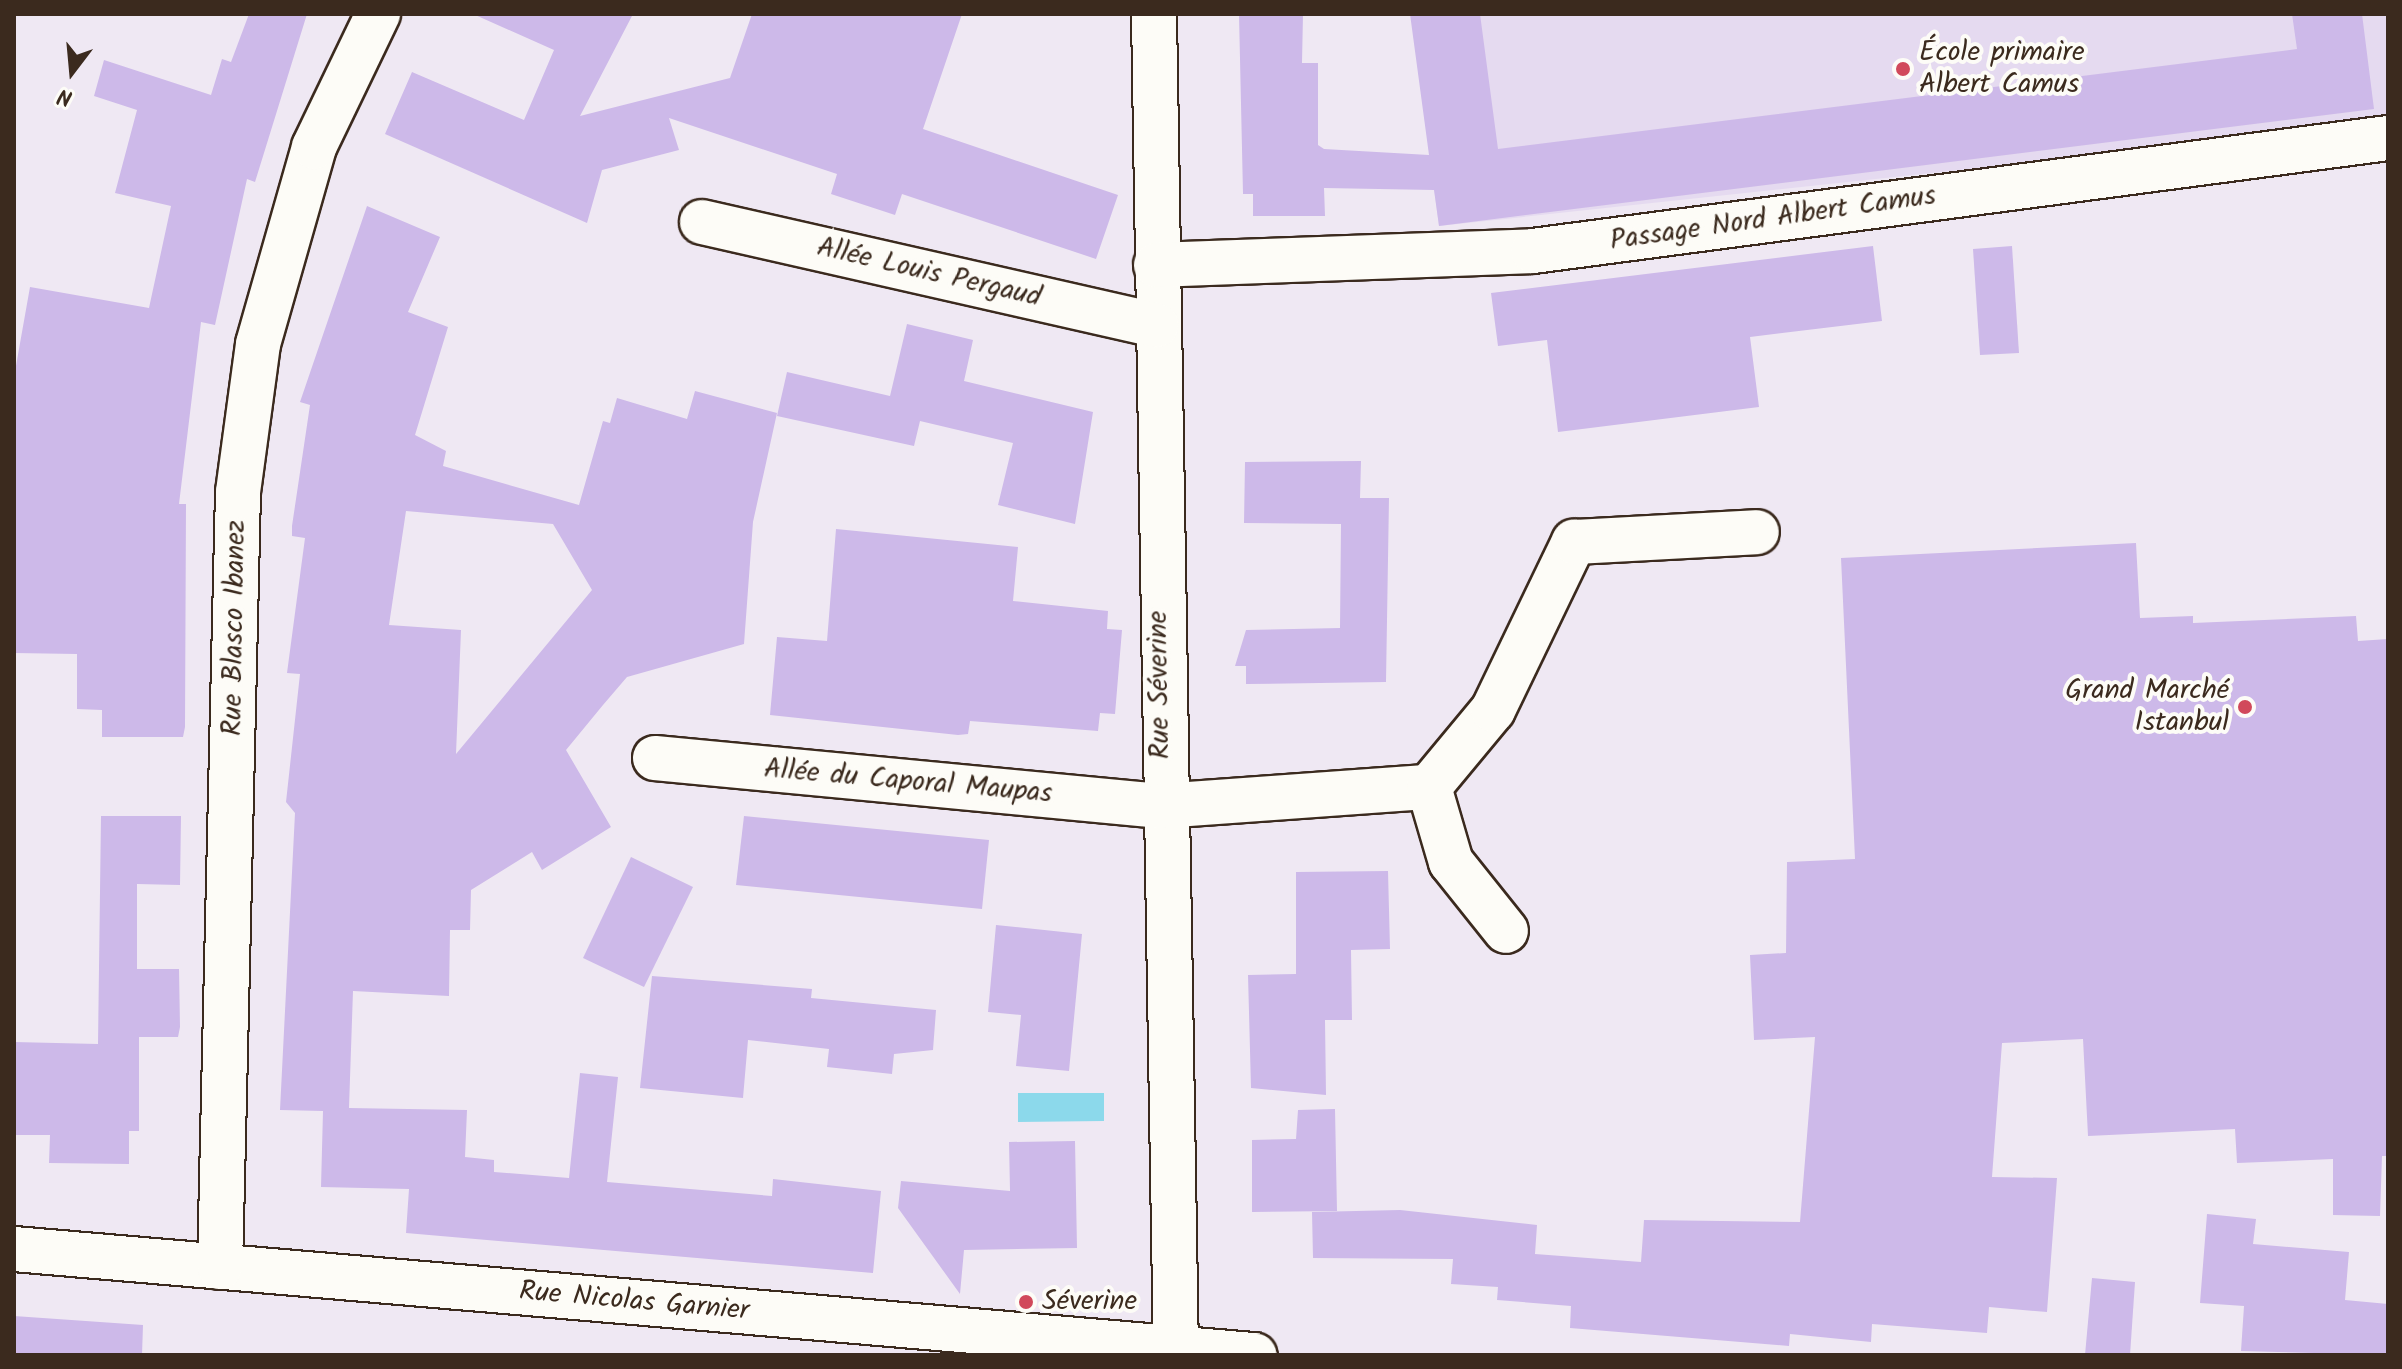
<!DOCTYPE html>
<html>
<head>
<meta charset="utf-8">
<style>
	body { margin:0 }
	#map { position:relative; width:2402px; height:1369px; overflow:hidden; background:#efe8f3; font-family:Kalam,sans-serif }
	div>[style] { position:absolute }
	.built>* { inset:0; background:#e5daf0 }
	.water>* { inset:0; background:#8cd9eb }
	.building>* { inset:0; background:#cdb9e9 }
	.roads { filter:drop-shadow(2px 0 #3b2a1e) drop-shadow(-2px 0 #3b2a1e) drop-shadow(0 2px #3b2a1e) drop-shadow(0 -2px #3b2a1e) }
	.minor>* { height:44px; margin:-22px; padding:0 22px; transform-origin:22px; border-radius:22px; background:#fdfcf7 }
	.dots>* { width:22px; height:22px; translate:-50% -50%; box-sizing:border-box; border:4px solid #fdfcf7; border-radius:50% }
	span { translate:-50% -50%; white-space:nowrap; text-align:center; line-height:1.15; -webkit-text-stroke:8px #fdfcf7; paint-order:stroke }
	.poi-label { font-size:28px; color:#3b2a1e }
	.left { translate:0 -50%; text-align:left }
	.right { translate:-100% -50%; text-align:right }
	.street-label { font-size:28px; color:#3b2a1e }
	.frame { position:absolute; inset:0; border:16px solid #3b2a1e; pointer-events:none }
	.north { position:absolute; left:32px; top:32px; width:80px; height:80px; -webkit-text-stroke:6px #fdfcf7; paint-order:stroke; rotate:196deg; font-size:22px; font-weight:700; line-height:32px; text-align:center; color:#3b2a1e }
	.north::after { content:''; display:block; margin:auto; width:28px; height:36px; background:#3b2a1e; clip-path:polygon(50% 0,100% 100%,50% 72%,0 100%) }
</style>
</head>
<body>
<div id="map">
	<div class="built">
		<i style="clip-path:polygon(2388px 14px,2388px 122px,2377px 125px,1439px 226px,1411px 16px)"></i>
	</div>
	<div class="water">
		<i style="clip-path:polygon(1018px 1093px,1104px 1093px,1104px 1121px,1018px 1122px)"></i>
	</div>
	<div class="building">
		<i style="clip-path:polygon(249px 14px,307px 14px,255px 182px,247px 179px,215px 325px,201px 322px,179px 504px,186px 504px,185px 727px,183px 737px,102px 737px,102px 710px,77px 709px,77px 654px,14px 653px,14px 377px,30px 287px,149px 308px,171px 206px,115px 193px,137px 110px,94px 96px,104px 60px,211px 95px,222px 59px,231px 62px)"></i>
		<i style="clip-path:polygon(473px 14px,633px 14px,580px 116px,730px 78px,752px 14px,962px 14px,923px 129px,1118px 195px,1096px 259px,902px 194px,895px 215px,831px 194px,837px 174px,669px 118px,679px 150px,602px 170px,587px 223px,385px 134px,412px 72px,524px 120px,554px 50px)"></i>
		<i style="clip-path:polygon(1239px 14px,1303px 14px,1302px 63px,1318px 63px,1318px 145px,1324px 149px,1429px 155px,1410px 14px,1480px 14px,1498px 149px,2297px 49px,2292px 14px,2362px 14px,2374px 109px,1439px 226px,1434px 190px,1324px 188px,1325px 216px,1253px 216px,1253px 194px,1243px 194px)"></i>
		<i style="clip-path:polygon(evenodd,367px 206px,440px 237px,408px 312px,448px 327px,415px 435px,446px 451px,443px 466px,579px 505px,603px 421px,610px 423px,617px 398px,687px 419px,695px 391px,777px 413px,753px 522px,744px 644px,627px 677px,603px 705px,566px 750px,611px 827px,542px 870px,532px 852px,471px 890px,470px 930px,450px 930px,449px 996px,353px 991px,349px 1108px,467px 1110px,465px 1157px,494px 1160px,494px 1172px,569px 1178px,580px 1073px,618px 1077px,607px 1182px,772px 1196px,773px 1179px,881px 1191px,873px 1273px,406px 1233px,409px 1189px,321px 1187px,323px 1111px,280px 1110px,295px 813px,286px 802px,300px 674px,287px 673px,305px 538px,292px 536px,292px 526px,310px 405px,300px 402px,367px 206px,406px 511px,553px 524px,592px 590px,456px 754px,461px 630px,389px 625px,406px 511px)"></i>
		<i style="clip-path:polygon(1873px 246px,1882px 321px,1750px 337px,1759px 407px,1558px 432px,1547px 340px,1498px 346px,1491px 293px)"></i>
		<i style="clip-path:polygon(2012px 246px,2019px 353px,1980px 355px,1973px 249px)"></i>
		<i style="clip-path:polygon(907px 324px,973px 340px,964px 381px,1093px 412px,1075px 524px,998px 505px,1013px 443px,920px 421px,914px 446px,777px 416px,787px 372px,890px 396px)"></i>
		<i style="clip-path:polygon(1361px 461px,1360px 498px,1389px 498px,1386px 682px,1246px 684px,1246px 666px,1235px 666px,1246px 630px,1340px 628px,1341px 524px,1244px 523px,1245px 462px)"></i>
		<i style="clip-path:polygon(836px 529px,1018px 547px,1013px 601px,1108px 611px,1107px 629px,1122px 630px,1115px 714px,1100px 713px,1098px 731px,970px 721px,968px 734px,958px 735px,770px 715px,777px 637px,827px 641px)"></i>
		<i style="clip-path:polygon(2136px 543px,2140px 618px,2193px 616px,2193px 623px,2356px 616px,2358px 641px,2388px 639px,2388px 1156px,2382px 1156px,2380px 1216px,2333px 1215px,2333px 1159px,2237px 1163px,2235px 1129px,2088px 1136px,2083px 1039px,2002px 1043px,1992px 1177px,2057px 1178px,2047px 1312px,1989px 1307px,1987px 1333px,1872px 1324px,1871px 1342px,1790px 1334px,1789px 1346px,1570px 1328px,1571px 1306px,1497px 1300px,1498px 1287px,1451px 1284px,1453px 1259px,1313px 1258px,1312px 1212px,1400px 1210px,1537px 1225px,1535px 1254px,1641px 1262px,1644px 1220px,1800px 1222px,1815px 1037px,1754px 1040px,1750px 955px,1786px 953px,1787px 862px,1855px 859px,1841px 558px)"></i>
		<i style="clip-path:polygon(101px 816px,181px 816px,180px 885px,137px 884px,137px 969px,179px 969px,180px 1027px,178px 1037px,139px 1037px,139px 1131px,129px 1131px,129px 1164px,49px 1163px,50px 1135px,14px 1135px,14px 1042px,98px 1044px)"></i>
		<i style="clip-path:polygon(744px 816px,989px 840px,982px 909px,736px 885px)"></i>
		<i style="clip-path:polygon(631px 857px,693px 887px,644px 987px,583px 958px)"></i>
		<i style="clip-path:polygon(1388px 871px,1390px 949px,1351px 950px,1352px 1020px,1325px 1020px,1326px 1095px,1251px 1088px,1248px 975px,1296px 974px,1296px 872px)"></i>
		<i style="clip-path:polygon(996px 925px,1082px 934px,1069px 1071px,1016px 1066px,1021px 1015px,988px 1012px)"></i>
		<i style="clip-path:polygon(652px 976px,812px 989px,811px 998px,936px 1010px,933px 1050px,894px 1054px,892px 1074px,827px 1067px,829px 1049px,748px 1040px,743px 1098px,640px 1088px)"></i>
		<i style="clip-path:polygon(1335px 1109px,1337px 1211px,1252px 1212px,1252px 1140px,1296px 1139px,1298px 1110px)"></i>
		<i style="clip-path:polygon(1075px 1141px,1077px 1248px,964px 1250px,960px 1294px,898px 1208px,901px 1181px,1010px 1191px,1009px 1142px)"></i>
		<i style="clip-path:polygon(2207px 1214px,2256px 1219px,2253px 1244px,2349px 1252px,2345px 1300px,2388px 1304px,2388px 1355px,2241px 1351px,2244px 1306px,2200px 1303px)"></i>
		<i style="clip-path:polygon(2092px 1278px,2135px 1282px,2130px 1355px,2085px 1355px)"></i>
		<i style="clip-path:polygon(14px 1316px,143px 1325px,142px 1355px,14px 1355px)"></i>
	</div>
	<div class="roads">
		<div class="minor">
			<i style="left:1154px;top:14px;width:1341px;rotate:89.06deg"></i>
			<i style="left:702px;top:222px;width:466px;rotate:12.8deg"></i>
			<i style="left:1156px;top:265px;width:377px;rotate:-2.1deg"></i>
			<i style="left:1533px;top:251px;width:862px;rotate:-7.53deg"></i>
			<i style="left:655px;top:758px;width:508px;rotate:5.42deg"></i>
			<i style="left:1161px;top:806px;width:269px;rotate:-4.1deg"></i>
			<i style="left:1429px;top:787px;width:100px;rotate:-50.3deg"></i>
			<i style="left:1493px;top:710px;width:187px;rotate:-64.3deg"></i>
			<i style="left:1574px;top:542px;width:183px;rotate:-3.1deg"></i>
			<i style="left:1429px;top:787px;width:78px;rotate:73.7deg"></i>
			<i style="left:1451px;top:862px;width:88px;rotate:51.4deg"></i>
			<i style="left:14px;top:1249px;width:1245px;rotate:4.89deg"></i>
			<i style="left:220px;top:1267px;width:775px;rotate:-88.67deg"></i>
			<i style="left:238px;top:492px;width:149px;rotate:-82.3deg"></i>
			<i style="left:258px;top:344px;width:205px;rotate:-74.1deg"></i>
			<i style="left:314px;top:147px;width:148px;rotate:-64.3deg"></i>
		</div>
	</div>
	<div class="dots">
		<i style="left:1903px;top:69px;background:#d1495b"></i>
		<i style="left:2245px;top:707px;background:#d1495b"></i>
		<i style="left:1026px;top:1302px;background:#d1495b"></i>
	</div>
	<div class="poi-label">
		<span class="left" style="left:1919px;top:69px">École primaire<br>Albert Camus</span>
		<span class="right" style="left:2229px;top:707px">Grand Marché<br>Istanbul</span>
		<span class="left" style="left:1042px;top:1302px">Séverine</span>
	</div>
	<div class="street-label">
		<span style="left:1773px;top:219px;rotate:-8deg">Passage Nord Albert Camus</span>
		<span style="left:929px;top:273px;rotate:13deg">Allée Louis Pergaud</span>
		<span style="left:235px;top:628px;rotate:-89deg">Rue Blasco Ibanez</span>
		<span style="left:1160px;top:685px;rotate:-91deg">Rue Séverine</span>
		<span style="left:908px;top:782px;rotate:5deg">Allée du Caporal Maupas</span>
		<span style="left:634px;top:1302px;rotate:5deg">Rue Nicolas Garnier</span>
	</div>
	<div class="frame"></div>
	<div class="north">N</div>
</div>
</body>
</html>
